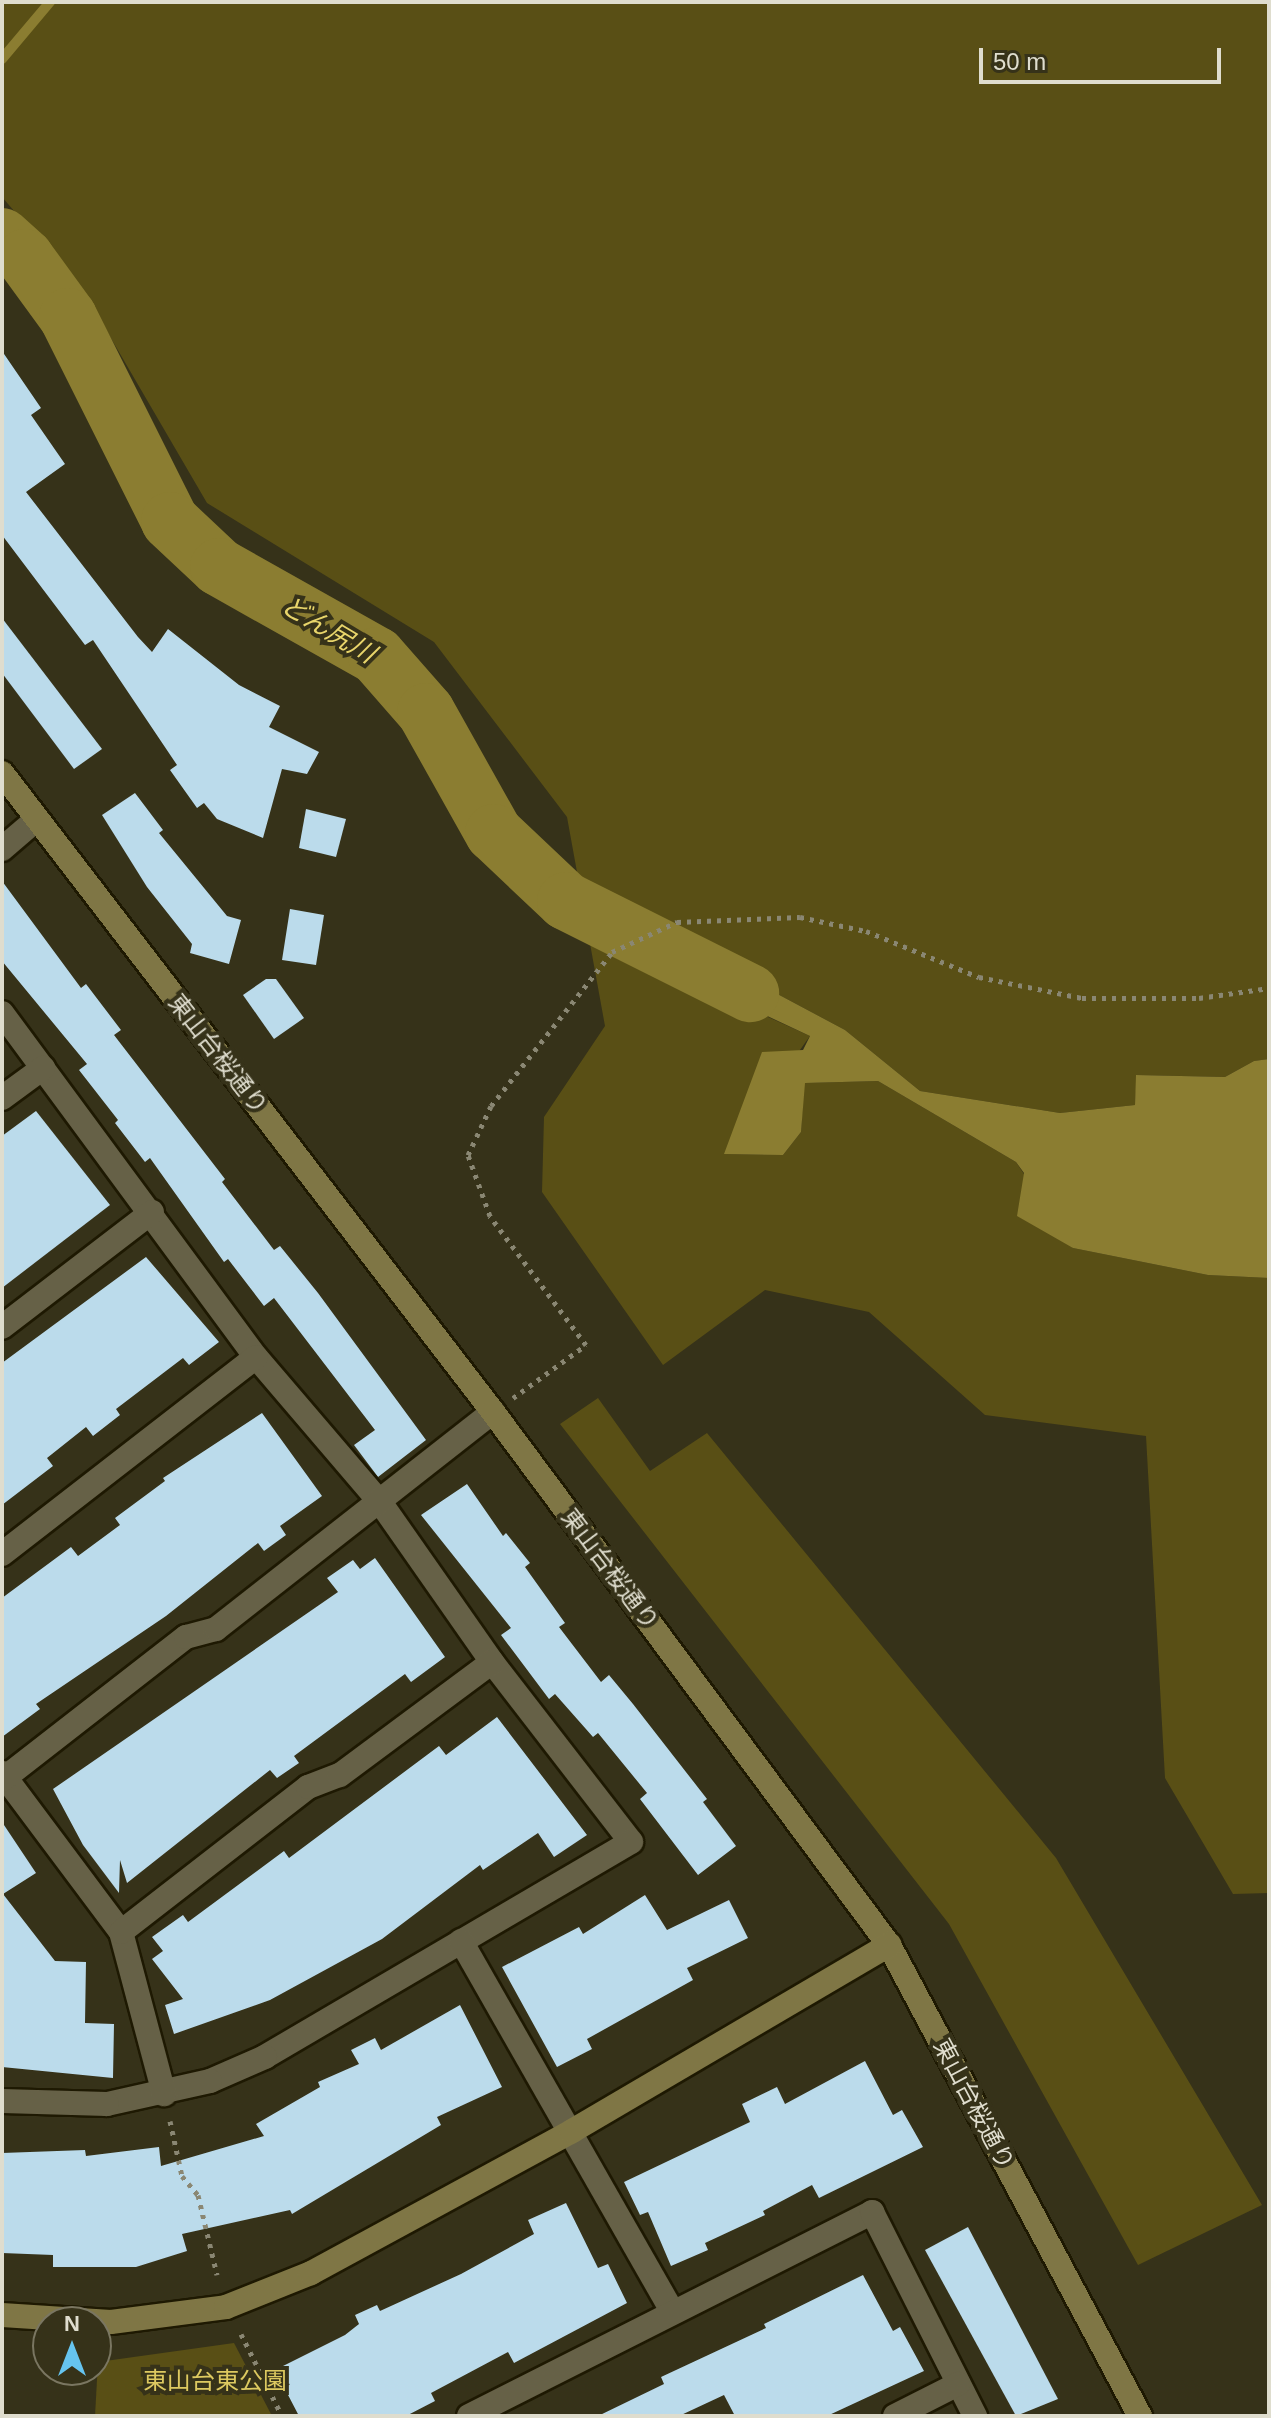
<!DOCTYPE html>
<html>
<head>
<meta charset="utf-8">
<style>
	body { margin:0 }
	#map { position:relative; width:1271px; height:2418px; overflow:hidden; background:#363219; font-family:Arial,"Noto Sans JP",sans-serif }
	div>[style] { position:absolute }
	.green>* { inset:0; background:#594f15 }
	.water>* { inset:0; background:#8b7d31 }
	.stream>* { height:10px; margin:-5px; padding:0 5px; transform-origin:5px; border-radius:5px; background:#8b7d31 }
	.river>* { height:58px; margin:-29px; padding:0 29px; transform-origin:29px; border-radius:29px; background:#8b7d31 }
	.building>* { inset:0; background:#bbdbeb }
	.path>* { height:5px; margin-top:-2.5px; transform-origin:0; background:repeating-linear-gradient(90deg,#8a8773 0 4px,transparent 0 10px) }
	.roads { filter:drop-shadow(2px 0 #1e1902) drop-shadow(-2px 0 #1e1902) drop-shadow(0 2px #1e1902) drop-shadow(0 -2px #1e1902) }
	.street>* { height:24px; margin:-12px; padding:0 12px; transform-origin:12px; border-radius:12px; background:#666147 }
	.secondary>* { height:24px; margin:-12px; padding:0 12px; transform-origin:12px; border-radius:12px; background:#7f7645 }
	span { translate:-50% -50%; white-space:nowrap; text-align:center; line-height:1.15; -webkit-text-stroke:8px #363219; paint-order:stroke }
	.street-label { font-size:24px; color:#dfddce }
	.park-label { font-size:24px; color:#ddc960 }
	.water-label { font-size:26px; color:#e8d56b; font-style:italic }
	.frame { position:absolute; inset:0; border:4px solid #dfddce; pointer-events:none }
	.north { position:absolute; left:32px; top:2306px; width:80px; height:80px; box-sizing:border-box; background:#363219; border:2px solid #7a7661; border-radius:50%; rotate:0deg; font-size:22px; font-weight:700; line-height:32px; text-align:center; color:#dfddce }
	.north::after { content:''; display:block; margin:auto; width:28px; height:36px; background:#66c4ef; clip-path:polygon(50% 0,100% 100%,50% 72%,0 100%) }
	.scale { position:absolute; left:979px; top:48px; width:242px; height:36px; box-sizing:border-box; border:4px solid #dfddce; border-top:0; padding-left:10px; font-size:24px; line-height:28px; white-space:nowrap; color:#dfddce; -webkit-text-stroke:6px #363219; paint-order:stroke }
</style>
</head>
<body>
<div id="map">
	<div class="green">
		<i style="clip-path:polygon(2px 2px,1269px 2px,1269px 1059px,1254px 1061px,1225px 1077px,1137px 1075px,1135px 1105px,1060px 1113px,920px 1091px,845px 1030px,753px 981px,746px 1007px,810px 1036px,725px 1154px,783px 1155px,801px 1132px,804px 1083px,878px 1081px,1016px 1162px,1073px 1248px,1208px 1275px,1269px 1278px,1269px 1893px,1233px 1894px,1165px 1778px,1146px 1436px,985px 1415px,869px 1312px,765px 1290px,663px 1365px,542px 1192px,544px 1117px,605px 1026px,567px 817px,434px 642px,207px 503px,84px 292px,2px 197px)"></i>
		<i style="clip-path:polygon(598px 1398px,650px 1471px,707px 1433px,1056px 1858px,1262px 2205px,1138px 2265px,949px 1924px,560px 1424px)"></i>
		<i style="clip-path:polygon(234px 2343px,272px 2416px,95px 2416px,98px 2362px)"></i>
	</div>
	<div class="water">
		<i style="clip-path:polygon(753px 981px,845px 1030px,920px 1091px,1060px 1113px,1135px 1105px,1136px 1075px,1225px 1077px,1254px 1061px,1269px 1059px,1269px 1278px,1208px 1275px,1073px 1248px,1017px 1216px,1024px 1173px,1016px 1162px,878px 1081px,805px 1083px,801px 1132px,783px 1155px,724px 1154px,762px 1052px,803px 1050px,810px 1036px,746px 1006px)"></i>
	</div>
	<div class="stream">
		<i style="left:2px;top:59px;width:75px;rotate:-49.9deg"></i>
	</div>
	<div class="river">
		<i style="left:2px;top:237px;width:31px;rotate:42deg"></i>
		<i style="left:25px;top:258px;width:73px;rotate:53.9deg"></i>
		<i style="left:68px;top:317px;width:228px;rotate:63.4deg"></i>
		<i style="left:170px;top:521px;width:67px;rotate:43.2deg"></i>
		<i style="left:219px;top:567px;width:181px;rotate:29.4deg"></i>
		<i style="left:377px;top:656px;width:74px;rotate:48.8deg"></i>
		<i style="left:426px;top:712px;width:139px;rotate:60.7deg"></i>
		<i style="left:494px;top:833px;width:99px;rotate:43.4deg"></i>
		<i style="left:566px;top:901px;width:206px;rotate:26.6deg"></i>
	</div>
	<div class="building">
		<i style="clip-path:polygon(2px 351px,41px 408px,31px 415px,65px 464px,26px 492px,138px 637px,152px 652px,168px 629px,239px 685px,280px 706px,269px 727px,319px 752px,307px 774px,282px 769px,263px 838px,217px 819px,204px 803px,197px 808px,170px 770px,177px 765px,93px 640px,85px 645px,2px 535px)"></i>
		<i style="clip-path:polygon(2px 618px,102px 749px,74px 769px,2px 673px)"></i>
		<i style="clip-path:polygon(135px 793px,163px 830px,159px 833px,227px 916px,241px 920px,229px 964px,190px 953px,192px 944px,147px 887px,102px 815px)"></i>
		<i style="clip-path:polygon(306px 809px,346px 819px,336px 857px,299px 848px)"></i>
		<i style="clip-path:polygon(2px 881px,81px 988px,86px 984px,121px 1030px,114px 1035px,225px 1179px,222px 1182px,274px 1250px,280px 1246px,318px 1293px,426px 1440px,378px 1477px,354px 1445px,375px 1430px,274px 1298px,264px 1306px,228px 1259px,224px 1262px,150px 1158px,145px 1162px,115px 1123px,118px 1120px,79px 1070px,87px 1064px,2px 961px)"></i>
		<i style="clip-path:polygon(290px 909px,324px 915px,316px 965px,282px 960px)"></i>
		<i style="clip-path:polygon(266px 979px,276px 979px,304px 1018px,274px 1039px,243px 995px)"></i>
		<i style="clip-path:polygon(36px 1111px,110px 1205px,2px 1288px,2px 1136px)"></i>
		<i style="clip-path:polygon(146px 1257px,219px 1342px,189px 1365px,183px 1358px,116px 1409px,120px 1415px,93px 1436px,86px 1427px,47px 1458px,53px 1466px,2px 1505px,2px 1363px)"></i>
		<i style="clip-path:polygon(262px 1413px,322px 1496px,280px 1526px,286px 1535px,264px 1551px,258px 1543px,166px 1616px,36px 1704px,40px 1709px,2px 1737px,2px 1598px,71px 1547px,78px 1556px,120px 1525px,115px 1518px,165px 1481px,163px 1478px)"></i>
		<i style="clip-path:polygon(467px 1484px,503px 1536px,506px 1533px,530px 1563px,525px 1567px,565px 1623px,559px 1627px,601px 1682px,609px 1675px,633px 1704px,707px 1799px,703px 1802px,736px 1846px,698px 1875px,640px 1799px,647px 1793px,598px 1733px,593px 1737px,555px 1694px,549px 1699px,501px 1635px,511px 1628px,421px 1515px)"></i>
		<i style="clip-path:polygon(375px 1558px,445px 1657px,411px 1682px,405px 1674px,294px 1756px,299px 1763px,277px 1778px,270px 1770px,127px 1883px,120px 1860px,119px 1893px,83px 1845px,53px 1789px,338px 1592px,327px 1578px,353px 1560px,360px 1569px)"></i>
		<i style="clip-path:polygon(497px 1717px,587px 1835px,554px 1857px,538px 1833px,483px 1870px,480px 1865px,382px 1939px,270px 2000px,174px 2034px,165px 2005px,183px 1999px,152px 1959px,163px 1951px,152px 1937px,183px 1915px,188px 1922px,284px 1851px,289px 1858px,439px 1746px,446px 1755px)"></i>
		<i style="clip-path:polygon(2px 1822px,36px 1873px,3px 1894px,55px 1961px,86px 1962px,85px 2023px,114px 2024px,113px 2078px,2px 2067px)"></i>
		<i style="clip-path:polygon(645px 1895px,667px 1930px,729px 1900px,748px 1938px,687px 1968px,693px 1980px,587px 2039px,592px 2049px,557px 2067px,502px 1967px,579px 1927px,583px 1934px)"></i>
		<i style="clip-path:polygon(460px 2005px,502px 2087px,437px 2117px,441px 2125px,292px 2214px,290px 2210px,182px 2234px,187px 2251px,136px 2267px,53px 2267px,53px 2255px,2px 2253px,2px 2153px,85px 2150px,86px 2156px,159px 2147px,161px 2166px,264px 2136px,256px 2124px,320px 2087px,318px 2082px,359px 2064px,351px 2050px,375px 2038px,381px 2050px)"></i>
		<i style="clip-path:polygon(865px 2061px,893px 2115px,902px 2110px,923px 2147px,819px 2198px,812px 2185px,763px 2211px,765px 2215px,705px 2243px,708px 2250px,671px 2266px,648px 2212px,640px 2215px,624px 2182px,750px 2122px,742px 2104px,777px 2087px,785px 2104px)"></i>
		<i style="clip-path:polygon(566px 2203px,598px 2268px,608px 2264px,627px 2303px,514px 2363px,508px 2352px,431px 2393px,435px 2401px,406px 2416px,299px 2416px,275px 2370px,345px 2335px,359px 2324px,355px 2315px,377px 2305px,380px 2311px,461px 2274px,534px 2234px,528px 2220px)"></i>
		<i style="clip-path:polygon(968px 2227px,1058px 2399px,1016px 2416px,925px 2250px)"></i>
		<i style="clip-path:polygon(863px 2275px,893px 2331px,900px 2327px,924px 2371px,827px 2416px,735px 2416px,724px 2395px,679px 2416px,598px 2416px,664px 2384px,661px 2377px,766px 2328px,764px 2324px)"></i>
	</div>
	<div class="path">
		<i style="left:513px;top:1398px;width:90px;rotate:-36deg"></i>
		<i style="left:586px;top:1345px;width:161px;rotate:-126.7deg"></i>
		<i style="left:490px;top:1216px;width:65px;rotate:-109.8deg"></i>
		<i style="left:468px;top:1155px;width:54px;rotate:-64.9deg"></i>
		<i style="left:491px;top:1106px;width:196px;rotate:-51.8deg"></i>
		<i style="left:612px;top:952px;width:72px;rotate:-24.8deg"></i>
		<i style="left:677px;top:922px;width:123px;rotate:-2.3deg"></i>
		<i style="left:800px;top:917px;width:67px;rotate:12deg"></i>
		<i style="left:866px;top:931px;width:122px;rotate:22.2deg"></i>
		<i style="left:979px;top:977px;width:105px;rotate:11.5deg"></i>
		<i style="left:1082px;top:998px;width:117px"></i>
		<i style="left:1199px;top:998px;width:71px;rotate:-8.1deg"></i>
		<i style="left:170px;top:2121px;width:56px;rotate:77.7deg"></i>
		<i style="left:182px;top:2176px;width:25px;rotate:50deg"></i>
		<i style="left:198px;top:2195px;width:82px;rotate:76.6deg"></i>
		<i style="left:241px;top:2334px;width:92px;rotate:63.4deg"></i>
	</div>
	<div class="roads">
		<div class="street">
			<i style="left:2px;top:849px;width:46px;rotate:-40.6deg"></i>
			<i style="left:2px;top:1013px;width:428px;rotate:53.6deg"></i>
			<i style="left:256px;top:1357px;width:191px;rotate:49.5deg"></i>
			<i style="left:380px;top:1502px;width:195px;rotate:55deg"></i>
			<i style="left:492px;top:1662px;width:227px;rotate:52.3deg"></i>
			<i style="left:631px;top:1842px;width:424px;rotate:149.6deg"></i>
			<i style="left:265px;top:2057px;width:60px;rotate:156.4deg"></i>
			<i style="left:210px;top:2081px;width:106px;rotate:167.4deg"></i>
			<i style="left:107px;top:2104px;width:105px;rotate:-178.4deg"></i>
			<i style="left:2px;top:1098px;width:51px;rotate:-36.2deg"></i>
			<i style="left:2px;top:1327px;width:189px;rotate:-37.5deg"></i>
			<i style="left:2px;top:1554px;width:321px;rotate:-37.8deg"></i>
			<i style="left:2px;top:1773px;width:199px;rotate:53.2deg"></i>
			<i style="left:121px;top:1932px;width:168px;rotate:75.1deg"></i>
			<i style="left:2px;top:1780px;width:233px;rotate:-37.9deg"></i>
			<i style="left:186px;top:1637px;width:31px;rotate:-15deg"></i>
			<i style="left:216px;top:1629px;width:352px;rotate:-38.1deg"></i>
			<i style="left:121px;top:1932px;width:237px;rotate:-37.8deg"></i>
			<i style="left:308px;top:1787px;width:34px;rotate:-21deg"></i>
			<i style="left:340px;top:1775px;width:189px;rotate:-36.6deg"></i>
			<i style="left:461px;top:1941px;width:426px;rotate:60.3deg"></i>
			<i style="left:469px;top:2416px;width:452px;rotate:-26.8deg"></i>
			<i style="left:872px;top:2212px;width:229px;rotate:63.2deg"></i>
			<i style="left:895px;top:2416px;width:71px;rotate:-26.9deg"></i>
		</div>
		<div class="secondary">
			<i style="left:2px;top:773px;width:806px;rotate:52.46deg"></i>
			<i style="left:493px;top:1412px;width:664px;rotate:53.39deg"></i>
			<i style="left:889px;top:1945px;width:534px;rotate:61.95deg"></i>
			<i style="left:2px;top:2315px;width:109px;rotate:3.7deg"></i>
			<i style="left:111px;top:2322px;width:116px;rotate:-7.4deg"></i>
			<i style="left:226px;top:2307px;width:92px;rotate:-21.8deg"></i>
			<i style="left:311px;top:2273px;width:297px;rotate:-28.5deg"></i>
			<i style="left:572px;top:2131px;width:368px;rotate:-30.4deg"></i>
		</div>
	</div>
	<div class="street-label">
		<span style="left:218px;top:1054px;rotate:52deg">東山台桜通り</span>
		<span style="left:610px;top:1569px;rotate:53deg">東山台桜通り</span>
		<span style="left:974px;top:2104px;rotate:62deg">東山台桜通り</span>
	</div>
	<div class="park-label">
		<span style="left:215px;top:2381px">東山台東公園</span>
	</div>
	<div class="water-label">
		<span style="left:328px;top:630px;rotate:31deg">どん尻川</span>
	</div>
	<div class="frame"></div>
	<div class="north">N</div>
	<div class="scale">50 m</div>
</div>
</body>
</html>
